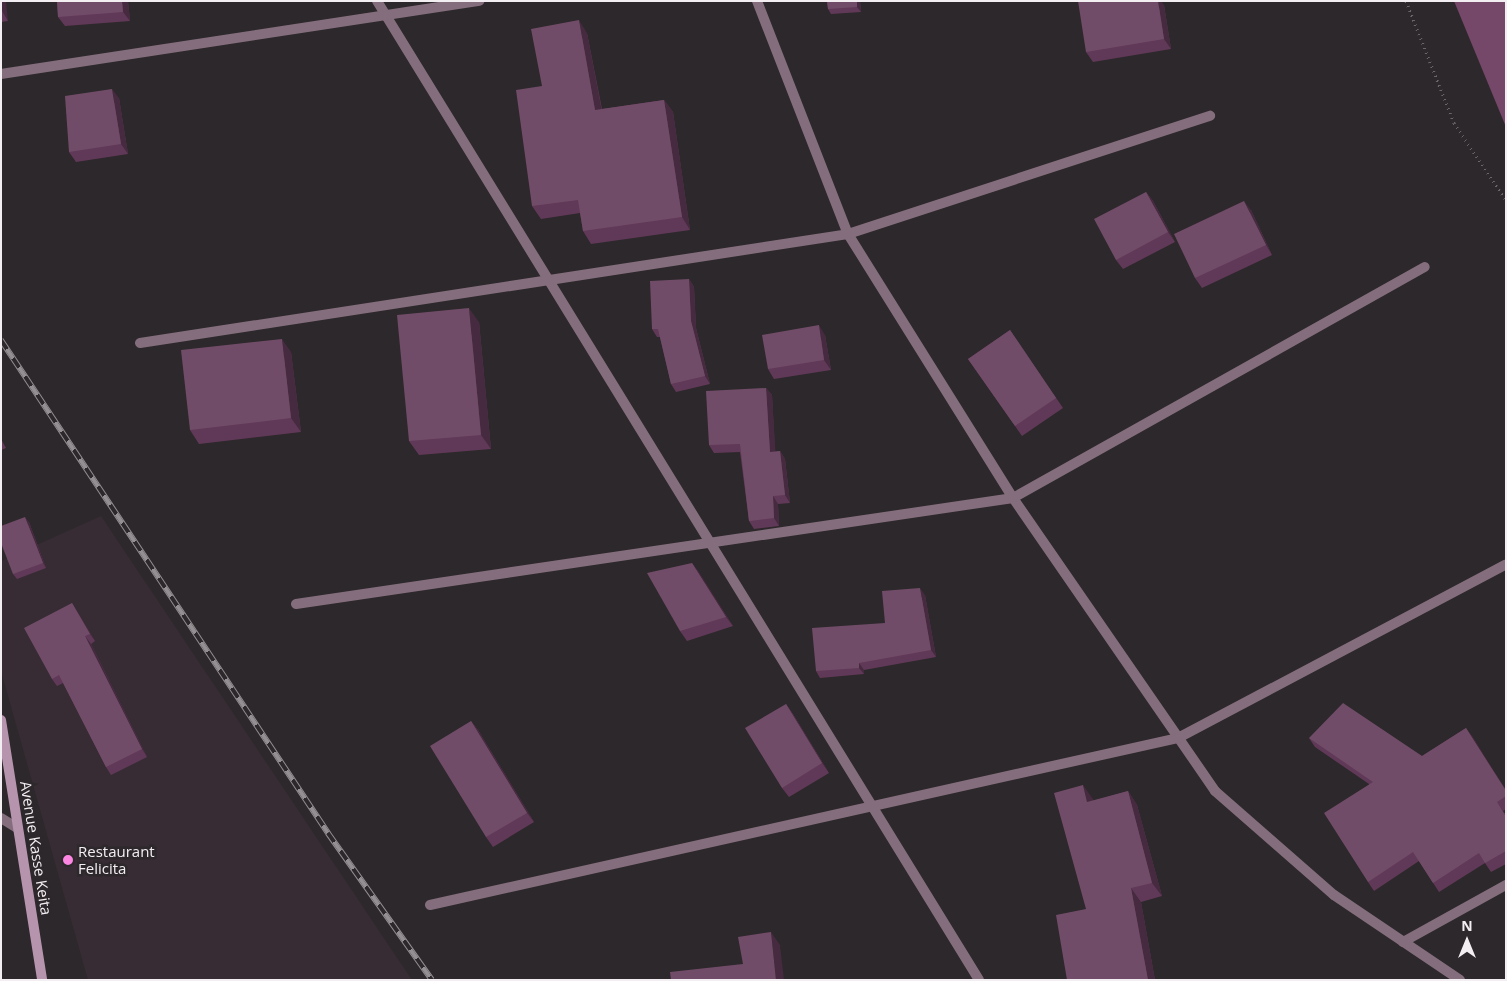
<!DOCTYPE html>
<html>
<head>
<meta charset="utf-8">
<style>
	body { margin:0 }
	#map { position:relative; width:1507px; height:981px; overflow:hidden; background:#2d282b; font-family:"Open Sans",sans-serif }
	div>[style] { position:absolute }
	.built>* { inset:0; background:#372c34 }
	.forest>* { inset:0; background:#754769 }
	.path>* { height:3px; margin-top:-1.5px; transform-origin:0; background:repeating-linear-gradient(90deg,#6b6669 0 1px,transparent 0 5px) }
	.minor>* { height:10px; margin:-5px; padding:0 5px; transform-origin:5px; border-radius:5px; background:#846e7d }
	.secondary>* { height:10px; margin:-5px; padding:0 5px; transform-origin:5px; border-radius:5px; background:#b794ad }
	.rail>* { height:5.5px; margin-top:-2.75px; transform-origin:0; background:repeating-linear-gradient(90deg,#2d282b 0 11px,#948f92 0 22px); box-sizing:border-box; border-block:1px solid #948f92 }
	.wall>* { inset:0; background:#613958 }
	.shaded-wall>* { inset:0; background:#462a3f }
	.building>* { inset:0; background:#714c68 }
	.dots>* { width:14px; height:14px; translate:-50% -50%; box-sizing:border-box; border:2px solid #2d282b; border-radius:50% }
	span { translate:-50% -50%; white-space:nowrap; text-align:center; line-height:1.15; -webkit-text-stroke:5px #2d282b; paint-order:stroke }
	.street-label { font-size:15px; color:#f2eef1 }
	.poi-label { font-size:15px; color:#f2eef1 }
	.left { translate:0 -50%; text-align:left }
	.frame { position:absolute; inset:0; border:2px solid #f2eef1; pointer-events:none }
	.north { position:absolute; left:1442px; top:916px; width:50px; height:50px; -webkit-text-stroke:4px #2d282b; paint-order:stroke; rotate:0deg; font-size:14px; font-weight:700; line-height:20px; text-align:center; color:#f2eef1 }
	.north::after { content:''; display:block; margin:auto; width:18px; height:22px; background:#f2eef1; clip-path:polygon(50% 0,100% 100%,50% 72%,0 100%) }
</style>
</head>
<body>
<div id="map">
	<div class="built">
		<i style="clip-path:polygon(101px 516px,412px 980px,88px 980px,1px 671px,1px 561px)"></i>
	</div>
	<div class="forest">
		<i style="clip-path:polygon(1454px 1px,1506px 1px,1506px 127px)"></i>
	</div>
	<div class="path">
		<i style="left:1406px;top:1px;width:131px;rotate:68.5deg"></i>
		<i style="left:1454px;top:123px;width:93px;rotate:56deg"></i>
	</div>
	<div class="minor">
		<i style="left:377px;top:1px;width:1149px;rotate:58.41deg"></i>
		<i style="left:757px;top:1px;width:250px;rotate:68.7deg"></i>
		<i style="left:848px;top:234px;width:311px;rotate:58deg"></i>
		<i style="left:1013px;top:498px;width:356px;rotate:55.4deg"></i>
		<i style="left:1215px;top:791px;width:158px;rotate:41.2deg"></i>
		<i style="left:1334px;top:895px;width:152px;rotate:34deg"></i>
		<i style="left:1px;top:74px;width:484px;rotate:-8.7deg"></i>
		<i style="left:140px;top:343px;width:716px;rotate:-8.75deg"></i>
		<i style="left:848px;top:234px;width:381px;rotate:-18.1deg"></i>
		<i style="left:296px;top:604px;width:725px;rotate:-8.41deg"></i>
		<i style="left:1013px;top:498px;width:472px;rotate:-29.3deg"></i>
		<i style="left:1px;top:818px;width:19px;rotate:32deg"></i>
		<i style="left:430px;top:905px;width:766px;rotate:-12.59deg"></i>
		<i style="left:1178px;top:738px;width:371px;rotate:-27.9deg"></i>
		<i style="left:1403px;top:942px;width:118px;rotate:-29deg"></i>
	</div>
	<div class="secondary">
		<i style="left:1px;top:720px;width:263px;rotate:81deg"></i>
	</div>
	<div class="rail">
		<i style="left:1px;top:340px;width:592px;rotate:56.44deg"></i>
		<i style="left:328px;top:833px;width:180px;rotate:54.7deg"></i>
	</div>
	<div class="wall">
		<i style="clip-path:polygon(1px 1px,8px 21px,1px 22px)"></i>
		<i style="clip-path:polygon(57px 1px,128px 1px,130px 21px,65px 26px,58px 17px)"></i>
		<i style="clip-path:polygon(827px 1px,860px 1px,861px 12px,831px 14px,828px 9px)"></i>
		<i style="clip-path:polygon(1164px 5px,1171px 49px,1093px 62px,1086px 52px)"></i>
		<i style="clip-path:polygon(587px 33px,602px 109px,664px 100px,673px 112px,690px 230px,591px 244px,583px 231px,580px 213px,541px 219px,532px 206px,542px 86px)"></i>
		<i style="clip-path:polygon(119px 98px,128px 154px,76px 162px,69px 152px)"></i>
		<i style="clip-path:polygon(1146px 192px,1153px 201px,1175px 242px,1123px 269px,1116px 260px)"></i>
		<i style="clip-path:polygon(1251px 210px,1272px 255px,1202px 288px,1195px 278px)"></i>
		<i style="clip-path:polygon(689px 279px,694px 287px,696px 328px,710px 384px,676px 392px,671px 384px,660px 337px,657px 337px,652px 329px)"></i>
		<i style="clip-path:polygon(479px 322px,491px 449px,419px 455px,409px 441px)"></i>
		<i style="clip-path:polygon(1010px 330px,1063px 408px,1022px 436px,968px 359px)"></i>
		<i style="clip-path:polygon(825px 335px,831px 370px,774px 379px,768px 369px)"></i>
		<i style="clip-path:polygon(291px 352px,301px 432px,199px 444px,190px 430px)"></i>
		<i style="clip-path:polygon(766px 388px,772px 395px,775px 452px,780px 451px,785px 459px,790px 503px,778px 504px,779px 526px,754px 529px,749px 521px,740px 452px,714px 453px,709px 445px)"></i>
		<i style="clip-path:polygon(1px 439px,6px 448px,1px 450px)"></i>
		<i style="clip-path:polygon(29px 522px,46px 568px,17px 579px,13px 574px)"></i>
		<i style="clip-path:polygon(692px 563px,733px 626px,687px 641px,680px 631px)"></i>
		<i style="clip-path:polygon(925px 595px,936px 657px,864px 670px,864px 674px,820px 678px,816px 671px)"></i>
		<i style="clip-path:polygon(72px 603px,95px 641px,91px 644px,147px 757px,111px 775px,106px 767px,63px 683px,57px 686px,52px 679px)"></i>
		<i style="clip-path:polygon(786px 704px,793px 714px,829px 773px,789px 797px,782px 788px)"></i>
		<i style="clip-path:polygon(471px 721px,478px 730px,534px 822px,493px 847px,486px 837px)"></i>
		<i style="clip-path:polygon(1466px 728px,1506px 790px,1506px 809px,1503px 811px,1506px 815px,1506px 864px,1491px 872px,1485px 863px,1439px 892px,1419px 861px,1374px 891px,1368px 882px,1369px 784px,1315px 747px,1309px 738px,1422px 756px)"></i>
		<i style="clip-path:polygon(1128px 791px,1137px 805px,1162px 896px,1141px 902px,1155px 980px,1067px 980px,1086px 909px,1093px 799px,1093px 801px)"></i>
	</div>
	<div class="shaded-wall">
		<i style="clip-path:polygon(1px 1px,6px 1px,8px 21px,2px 11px)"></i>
		<i style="clip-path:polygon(122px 1px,128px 1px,130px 21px,123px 12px)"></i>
		<i style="clip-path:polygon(857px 1px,860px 1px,861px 12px,857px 7px)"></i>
		<i style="clip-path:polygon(1158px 1px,1161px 1px,1164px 5px,1171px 49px,1164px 39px)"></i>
		<i style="clip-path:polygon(579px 20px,587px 33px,604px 122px,595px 110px)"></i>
		<i style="clip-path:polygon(112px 89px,119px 98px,128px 154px,121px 144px)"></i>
		<i style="clip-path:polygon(664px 100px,673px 112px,690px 230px,682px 217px)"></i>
		<i style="clip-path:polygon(1146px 192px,1153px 201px,1175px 242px,1168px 232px)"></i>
		<i style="clip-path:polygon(1244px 201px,1251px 210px,1272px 255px,1266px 245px)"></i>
		<i style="clip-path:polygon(689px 279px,694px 287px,696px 328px,710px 384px,705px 376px,691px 321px)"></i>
		<i style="clip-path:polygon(469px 308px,479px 322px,491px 449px,481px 435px)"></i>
		<i style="clip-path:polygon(819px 325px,825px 335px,831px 370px,824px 360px)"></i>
		<i style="clip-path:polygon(282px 339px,291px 352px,301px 432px,291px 418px)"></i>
		<i style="clip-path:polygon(766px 388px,772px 395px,776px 460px,770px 452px)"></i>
		<i style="clip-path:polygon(780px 451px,785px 459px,790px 503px,785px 495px)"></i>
		<i style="clip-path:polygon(773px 496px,778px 504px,779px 526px,774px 518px)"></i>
		<i style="clip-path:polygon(25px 517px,29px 522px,46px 568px,43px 563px)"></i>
		<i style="clip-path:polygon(692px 563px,699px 572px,733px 626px,726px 617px)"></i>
		<i style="clip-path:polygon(920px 588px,925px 595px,936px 657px,931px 650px)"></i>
		<i style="clip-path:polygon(72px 603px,77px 611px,95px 641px,90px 634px)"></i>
		<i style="clip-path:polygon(85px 636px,91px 644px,147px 757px,142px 749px)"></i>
		<i style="clip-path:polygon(859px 663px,864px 670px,864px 674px,859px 668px)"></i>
		<i style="clip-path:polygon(786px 704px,793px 714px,829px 773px,822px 763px)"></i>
		<i style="clip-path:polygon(471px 721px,478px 730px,534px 822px,527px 813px)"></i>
		<i style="clip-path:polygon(1466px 728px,1473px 737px,1506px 791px)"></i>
		<i style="clip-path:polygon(1083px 785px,1093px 799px,1097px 816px,1087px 802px)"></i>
		<i style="clip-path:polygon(1128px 791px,1137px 805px,1162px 896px,1152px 883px)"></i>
		<i style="clip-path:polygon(1131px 888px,1141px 902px,1155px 980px,1148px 980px)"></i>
		<i style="clip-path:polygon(771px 932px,780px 945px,784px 980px,776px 980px)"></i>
	</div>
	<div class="building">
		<i style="clip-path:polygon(57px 1px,122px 1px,123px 12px,58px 17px)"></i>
		<i style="clip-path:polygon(827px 1px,857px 1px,857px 7px,828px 9px)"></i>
		<i style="clip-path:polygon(1078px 1px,1158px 1px,1164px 39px,1086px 52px)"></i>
		<i style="clip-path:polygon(579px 20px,595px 110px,664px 100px,682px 217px,583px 231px,578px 200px,532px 206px,516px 90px,542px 86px,531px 29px)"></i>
		<i style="clip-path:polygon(112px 89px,121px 144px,69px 152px,65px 96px)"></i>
		<i style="clip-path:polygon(1146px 192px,1168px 232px,1116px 260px,1094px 219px)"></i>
		<i style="clip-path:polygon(1244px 201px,1266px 245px,1195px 278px,1174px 234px)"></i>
		<i style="clip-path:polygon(689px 279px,691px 321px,705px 376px,671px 384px,658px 329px,652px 329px,650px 281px)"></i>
		<i style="clip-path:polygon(469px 308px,481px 435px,409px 441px,397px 315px)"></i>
		<i style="clip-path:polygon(819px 325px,824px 360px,768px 369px,762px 335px)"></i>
		<i style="clip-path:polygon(1010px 330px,1056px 398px,1015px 426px,968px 359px)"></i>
		<i style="clip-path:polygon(282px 339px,291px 418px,190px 430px,181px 350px)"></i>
		<i style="clip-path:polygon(766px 388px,770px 452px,780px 451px,785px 495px,773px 496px,774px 518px,749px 521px,740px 444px,709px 445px,706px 391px)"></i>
		<i style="clip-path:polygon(25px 517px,43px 563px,13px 574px,1px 543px,1px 526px)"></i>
		<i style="clip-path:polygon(692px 563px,726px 617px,680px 631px,647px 573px)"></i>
		<i style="clip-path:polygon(920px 588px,931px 650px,859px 663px,859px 668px,816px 671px,812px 628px,885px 623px,882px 591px)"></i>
		<i style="clip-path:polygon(72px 603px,90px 634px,85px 636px,142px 749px,106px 767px,59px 675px,52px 679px,24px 628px)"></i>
		<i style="clip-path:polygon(1343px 703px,1422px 756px,1466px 728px,1506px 791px,1506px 796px,1497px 802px,1506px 817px,1506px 851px,1485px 863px,1479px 853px,1433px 883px,1413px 852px,1368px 882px,1324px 813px,1373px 782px,1309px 738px)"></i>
		<i style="clip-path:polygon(786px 704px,822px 763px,782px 788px,745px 728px)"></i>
		<i style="clip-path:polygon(471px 721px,527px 813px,486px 837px,430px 746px)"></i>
		<i style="clip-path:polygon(1083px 785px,1087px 802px,1128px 791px,1152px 883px,1131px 888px,1148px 980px,1067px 980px,1056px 915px,1086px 909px,1054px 793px)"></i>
		<i style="clip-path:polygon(771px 932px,776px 980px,671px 980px,670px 972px,743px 964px,738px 937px)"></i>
	</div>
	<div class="dots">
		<i style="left:68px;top:860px;background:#fd86e2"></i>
	</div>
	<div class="street-label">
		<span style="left:36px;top:848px;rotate:81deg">Avenue Kasse Keita</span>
	</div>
	<div class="poi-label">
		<span class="left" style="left:78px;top:860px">Restaurant<br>Felicita</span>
	</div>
	<div class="frame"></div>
	<div class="north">N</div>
</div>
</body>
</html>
